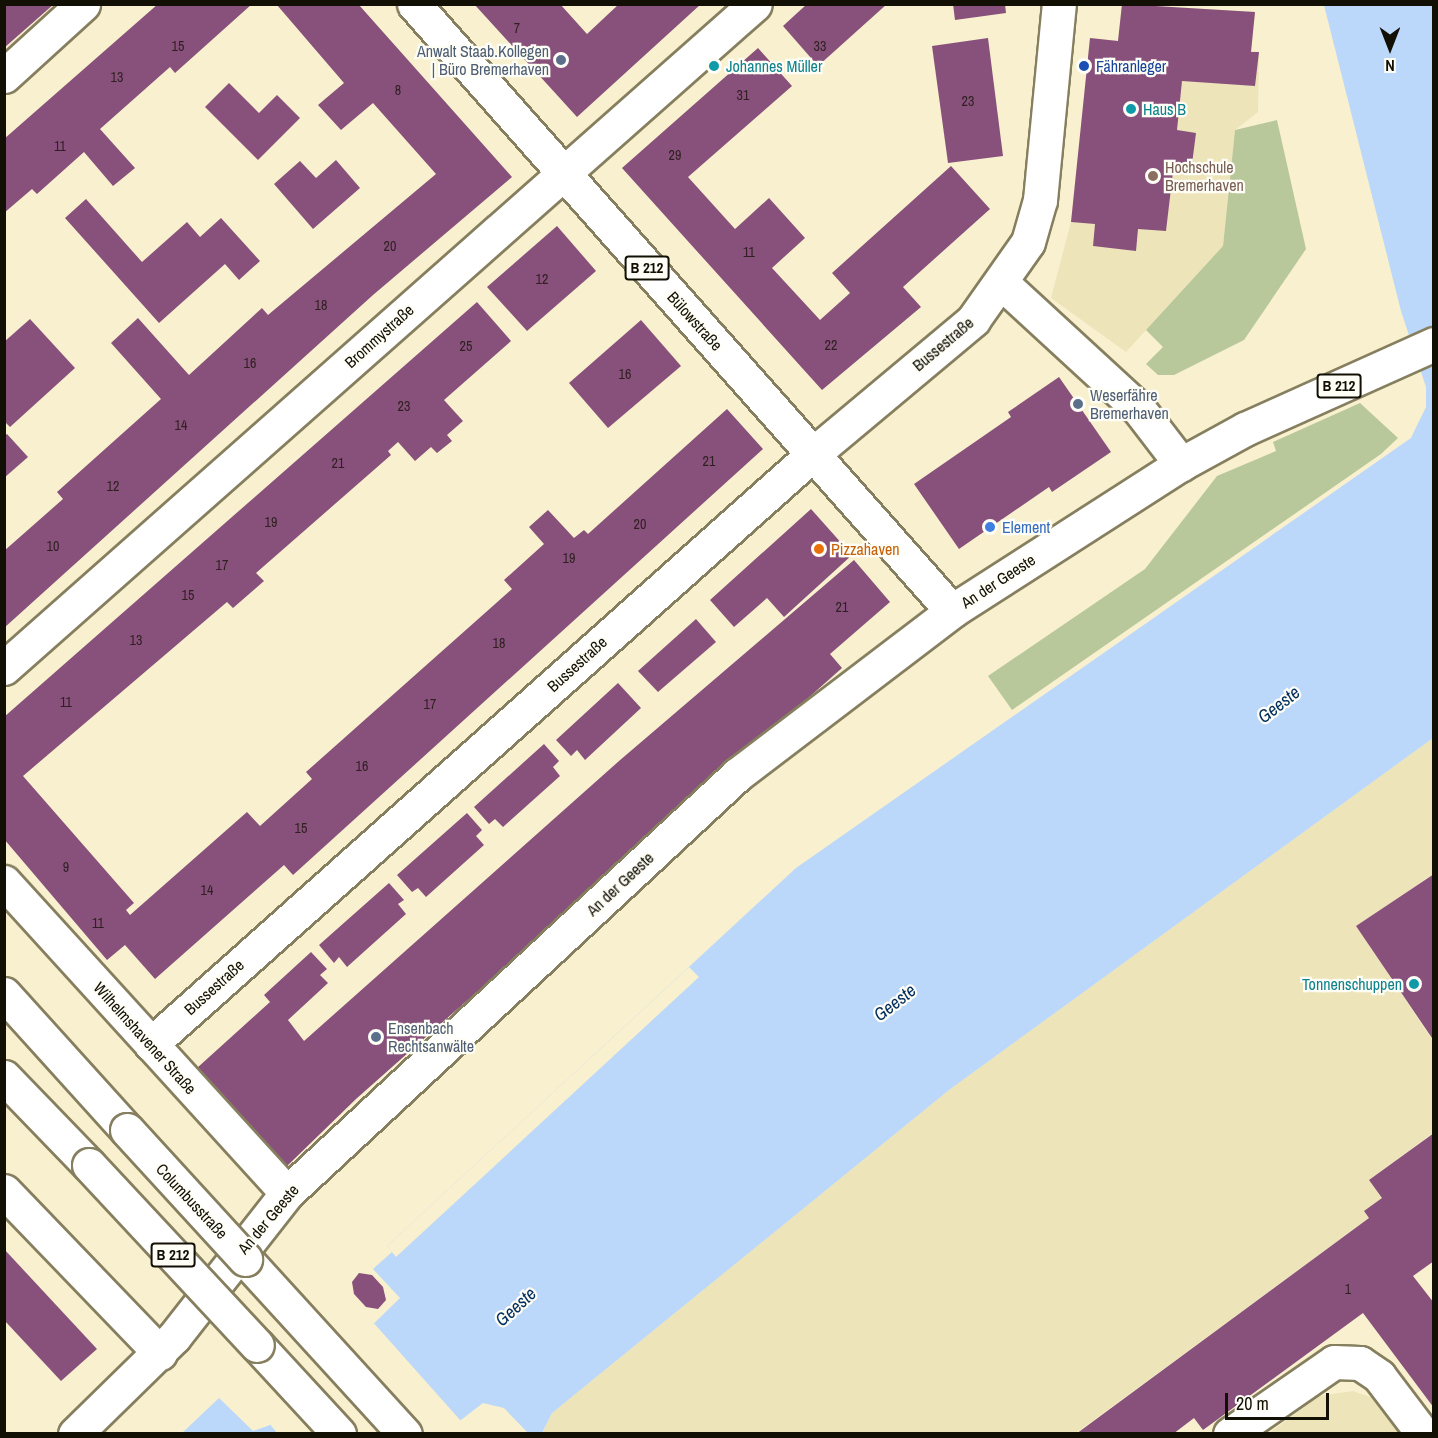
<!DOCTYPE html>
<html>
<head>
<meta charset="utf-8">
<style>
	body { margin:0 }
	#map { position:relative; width:1438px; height:1438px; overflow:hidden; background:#f8f0ce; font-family:"Archivo Narrow",sans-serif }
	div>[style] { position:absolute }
	.built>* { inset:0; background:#ede4ba }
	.green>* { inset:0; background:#b9c89b }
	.water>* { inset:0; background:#bbd7f9 }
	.pier>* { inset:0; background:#f8f0ce }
	.building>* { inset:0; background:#88517c }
	.roads { filter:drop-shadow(2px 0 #867f5f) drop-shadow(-2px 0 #867f5f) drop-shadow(0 2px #867f5f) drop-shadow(0 -2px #867f5f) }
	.minor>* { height:33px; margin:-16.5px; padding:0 16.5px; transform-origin:16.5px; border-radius:16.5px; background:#fff }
	.tertiary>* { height:33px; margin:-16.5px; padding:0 16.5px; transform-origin:16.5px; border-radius:16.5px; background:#fff }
	.primary>* { height:33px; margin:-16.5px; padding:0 16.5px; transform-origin:16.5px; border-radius:16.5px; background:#fff }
	.bridges { filter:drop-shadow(2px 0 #867f5f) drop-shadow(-2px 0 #867f5f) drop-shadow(0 2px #867f5f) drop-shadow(0 -2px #867f5f) }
	.primary-bridge>* { height:33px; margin:-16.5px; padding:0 16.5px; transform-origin:16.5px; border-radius:16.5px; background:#fff }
	.dots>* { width:16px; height:16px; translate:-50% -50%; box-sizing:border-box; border:3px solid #fefdf6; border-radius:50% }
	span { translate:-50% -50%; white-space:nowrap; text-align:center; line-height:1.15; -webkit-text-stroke:4.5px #fefdf6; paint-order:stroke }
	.number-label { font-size:14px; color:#302022 }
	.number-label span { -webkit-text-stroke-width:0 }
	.shield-label span { padding:2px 4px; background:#fefdf6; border:2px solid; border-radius:4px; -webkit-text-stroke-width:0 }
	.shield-label { font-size:15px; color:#120f04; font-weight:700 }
	.service-label { font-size:16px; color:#4e5e75 }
	.right { translate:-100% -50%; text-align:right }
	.left { translate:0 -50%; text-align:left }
	.culture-label { font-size:16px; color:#0d838f }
	.transit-label { font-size:16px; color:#164399 }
	.education-label { font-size:16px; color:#785e54 }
	.street-label { font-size:16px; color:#120f04 }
	.shop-label { font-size:16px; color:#366cbe }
	.food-label { font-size:16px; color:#c56008 }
	.water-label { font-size:18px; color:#002e5f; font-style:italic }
	.frame { position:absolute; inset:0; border:6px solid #120f04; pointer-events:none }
	.north { position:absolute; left:1360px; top:18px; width:60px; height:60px; -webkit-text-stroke:4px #fefdf6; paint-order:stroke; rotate:180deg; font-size:16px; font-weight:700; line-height:24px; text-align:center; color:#120f04 }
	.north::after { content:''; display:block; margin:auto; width:21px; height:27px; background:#120f04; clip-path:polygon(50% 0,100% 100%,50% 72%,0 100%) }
	.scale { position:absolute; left:1225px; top:1393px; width:104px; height:27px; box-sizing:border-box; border:3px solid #120f04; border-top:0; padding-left:8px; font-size:18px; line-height:21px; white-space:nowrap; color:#120f04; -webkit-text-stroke:4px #fefdf6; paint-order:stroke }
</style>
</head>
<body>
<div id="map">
	<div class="built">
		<i style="clip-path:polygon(1122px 5px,1255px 12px,1251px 51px,1259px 52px,1258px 112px,1235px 130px,1223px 246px,1126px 352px,1051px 298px,1071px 222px,1090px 38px,1118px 41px)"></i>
		<i style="clip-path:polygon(1433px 738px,1433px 874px,1356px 926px,1433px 1041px,1433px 1133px,1369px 1180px,1382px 1198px,1365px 1211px,1369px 1218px,1076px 1433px,542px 1434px,552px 1413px,949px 1090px)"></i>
		<i style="clip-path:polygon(1353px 1391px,1378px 1400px,1402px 1434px,1268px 1434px,1319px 1396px)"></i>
	</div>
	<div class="green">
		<i style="clip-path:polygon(1277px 120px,1306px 249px,1244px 340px,1174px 375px,1158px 375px,1146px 364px,1163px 347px,1146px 330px,1223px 246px,1235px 130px)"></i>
		<i style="clip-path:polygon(1360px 403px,1398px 438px,1381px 454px,1012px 710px,988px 676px,1145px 569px,1217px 476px,1276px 451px,1273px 442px)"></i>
	</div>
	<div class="water">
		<i style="clip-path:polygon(1324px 5px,1433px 5px,1433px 738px,949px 1090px,552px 1413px,542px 1433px,528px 1433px,504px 1408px,483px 1403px,444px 1433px,181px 1434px,219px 1398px,253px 1431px,270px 1425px,400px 1298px,373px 1269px,392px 1252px,387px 1246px,796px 868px,1411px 438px,1426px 407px,1426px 387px,1401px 311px)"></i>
	</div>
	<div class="pier">
		<i style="clip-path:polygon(689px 967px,699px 977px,396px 1257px,387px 1246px)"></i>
		<i style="clip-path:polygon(371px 1320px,461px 1421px,448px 1434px,278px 1434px,268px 1422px)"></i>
	</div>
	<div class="building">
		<i style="clip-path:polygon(4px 4px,54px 4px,4px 48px)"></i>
		<i style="clip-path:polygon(158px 4px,252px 4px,175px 73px,170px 67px,100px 129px,135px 168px,113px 186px,84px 152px,37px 194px,32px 189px,4px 213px,4px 139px)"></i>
		<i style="clip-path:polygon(474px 4px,560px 4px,587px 34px,619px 4px,701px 4px,577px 117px)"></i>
		<i style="clip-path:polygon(807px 4px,887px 4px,818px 66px,783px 26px)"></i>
		<i style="clip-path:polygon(953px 4px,1005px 4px,1006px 13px,955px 20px)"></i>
		<i style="clip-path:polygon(1122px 4px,1255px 12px,1251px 52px,1259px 52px,1255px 86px,1182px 81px,1177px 130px,1196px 133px,1192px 164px,1174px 163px,1166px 231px,1138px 229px,1136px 251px,1093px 246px,1095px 224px,1071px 222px,1090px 38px,1118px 41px)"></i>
		<i style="clip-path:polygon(277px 5px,359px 5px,512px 177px,373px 295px,4px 628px,4px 551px,63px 499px,57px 492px,161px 399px,111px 343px,138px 318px,189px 375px,262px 308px,268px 315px,436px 174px,373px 103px,341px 130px,318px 105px,344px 83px)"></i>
		<i style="clip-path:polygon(988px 38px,1003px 156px,948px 163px,932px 46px)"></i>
		<i style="clip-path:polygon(758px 48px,792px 86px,688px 177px,735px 229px,769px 198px,805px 238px,772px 268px,820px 320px,850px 293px,832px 273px,951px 166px,990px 209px,903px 287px,921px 307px,822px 390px,622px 168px)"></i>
		<i style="clip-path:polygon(229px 83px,259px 113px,277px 95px,300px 118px,258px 160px,205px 107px)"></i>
		<i style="clip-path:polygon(336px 160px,360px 188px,313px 229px,274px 184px,300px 161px,316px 178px)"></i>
		<i style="clip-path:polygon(86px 199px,142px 262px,187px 222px,200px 237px,221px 218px,260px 261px,239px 280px,225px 264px,159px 323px,65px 218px)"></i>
		<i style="clip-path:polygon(557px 226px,596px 271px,527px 331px,487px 287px)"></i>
		<i style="clip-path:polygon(477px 302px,511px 341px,444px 400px,463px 421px,447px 435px,452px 441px,437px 453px,431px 447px,415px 461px,398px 442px,388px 451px,391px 455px,256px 573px,264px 581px,233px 608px,227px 602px,23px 776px,134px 903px,126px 910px,130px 915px,247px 812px,260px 826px,312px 779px,306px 772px,512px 589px,504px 580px,544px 544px,529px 527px,548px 510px,574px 538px,584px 530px,588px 534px,727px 409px,763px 449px,293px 875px,284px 865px,155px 979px,125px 945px,107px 960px,4px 839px,4px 717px)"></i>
		<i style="clip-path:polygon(30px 319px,75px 368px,10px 427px,4px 421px,4px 342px)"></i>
		<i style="clip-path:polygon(641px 320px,681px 366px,608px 428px,569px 383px)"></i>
		<i style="clip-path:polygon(1059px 377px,1111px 452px,1052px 492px,1049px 487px,959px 549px,914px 484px,1011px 417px,1008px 412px)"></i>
		<i style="clip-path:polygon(7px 434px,28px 457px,4px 478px,4px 436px)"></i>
		<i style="clip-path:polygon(811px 509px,852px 555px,784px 617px,767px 598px,734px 627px,710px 600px)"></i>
		<i style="clip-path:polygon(854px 560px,890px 602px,830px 654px,842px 668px,356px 1099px,285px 1168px,197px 1068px,270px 1002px,264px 995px,311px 952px,327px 969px,320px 975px,328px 983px,288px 1020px,304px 1041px,619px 761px)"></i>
		<i style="clip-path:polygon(696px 619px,716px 642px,658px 692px,638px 671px)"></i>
		<i style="clip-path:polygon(618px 683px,641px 708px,585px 760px,577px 750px,571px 756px,556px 740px)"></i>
		<i style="clip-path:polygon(544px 744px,559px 761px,553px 767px,560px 776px,503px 827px,495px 819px,489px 824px,474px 807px)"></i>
		<i style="clip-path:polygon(467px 813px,482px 830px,476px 836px,484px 845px,426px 897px,418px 888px,412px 892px,397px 875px)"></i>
		<i style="clip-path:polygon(1434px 874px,1434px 1041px,1356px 926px)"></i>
		<i style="clip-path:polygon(389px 883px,404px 900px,398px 904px,406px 914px,347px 967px,339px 957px,334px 963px,319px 945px)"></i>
		<i style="clip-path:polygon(1434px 1133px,1434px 1261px,1413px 1276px,1434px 1303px,1434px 1408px,1363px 1313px,1203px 1430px,1194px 1418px,1173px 1434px,1076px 1434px,1369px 1218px,1364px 1211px,1382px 1198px,1369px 1180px)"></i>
		<i style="clip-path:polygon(4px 1249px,97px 1349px,61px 1381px,4px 1320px)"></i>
		<i style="clip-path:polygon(359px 1273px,372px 1275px,383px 1287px,386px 1300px,378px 1309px,366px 1307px,354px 1294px,352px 1282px)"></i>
	</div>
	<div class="roads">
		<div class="minor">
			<i style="left:4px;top:76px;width:107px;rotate:-42.3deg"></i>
			<i style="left:4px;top:668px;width:1002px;rotate:-41.48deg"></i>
			<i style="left:4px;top:882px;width:420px;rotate:47.7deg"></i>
			<i style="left:151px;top:1044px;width:887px;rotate:-41.71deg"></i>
			<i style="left:4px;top:1191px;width:225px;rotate:46.1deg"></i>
			<i style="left:75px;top:1434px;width:139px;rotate:-44.4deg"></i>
			<i style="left:174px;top:1337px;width:183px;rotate:-51.9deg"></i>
			<i style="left:287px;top:1193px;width:614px;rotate:-42.89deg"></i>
			<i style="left:737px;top:775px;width:270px;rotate:-37.3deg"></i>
			<i style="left:1230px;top:1434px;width:126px;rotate:-34.7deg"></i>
			<i style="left:1334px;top:1362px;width:26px;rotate:2deg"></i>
			<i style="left:1360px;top:1363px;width:23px;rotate:34deg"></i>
			<i style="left:1379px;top:1376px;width:73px;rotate:52.8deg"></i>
		</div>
		<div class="tertiary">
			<i style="left:1003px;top:284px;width:183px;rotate:42.6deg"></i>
			<i style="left:1138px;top:408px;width:71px;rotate:52.5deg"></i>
			<i style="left:813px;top:454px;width:209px;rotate:-39.9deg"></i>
			<i style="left:973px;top:320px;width:95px;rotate:-54.8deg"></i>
			<i style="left:1028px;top:242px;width:44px;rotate:-74.1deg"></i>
			<i style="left:1040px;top:200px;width:197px;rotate:-84.5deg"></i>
		</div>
		<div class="primary">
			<i style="left:414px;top:4px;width:811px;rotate:48.45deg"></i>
			<i style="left:952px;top:611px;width:272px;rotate:-32.7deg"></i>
			<i style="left:1181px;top:464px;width:73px;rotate:-28.7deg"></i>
			<i style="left:1245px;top:429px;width:207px;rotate:-24.2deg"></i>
			<i style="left:4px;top:994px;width:183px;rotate:47.9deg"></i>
			<i style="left:4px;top:1077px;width:122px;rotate:46deg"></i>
			<i style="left:245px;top:1259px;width:237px;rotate:47.6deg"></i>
			<i style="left:257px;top:1345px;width:121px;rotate:47.3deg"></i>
		</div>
	</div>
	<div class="bridges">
		<div class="primary-bridge">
			<i style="left:127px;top:1130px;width:175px;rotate:47.5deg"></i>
			<i style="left:89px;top:1165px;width:246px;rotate:47deg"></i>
		</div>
	</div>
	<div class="dots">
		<i style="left:561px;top:60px;background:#5c6f8a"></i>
		<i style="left:714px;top:66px;background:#0f9aa8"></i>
		<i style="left:1084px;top:66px;background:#1a4fb4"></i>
		<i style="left:1131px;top:109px;background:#0f9aa8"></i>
		<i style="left:1153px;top:176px;background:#8d6e63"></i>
		<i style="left:1078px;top:404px;background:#5c6f8a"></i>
		<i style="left:990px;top:527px;background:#3f7fe0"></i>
		<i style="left:819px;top:549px;background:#e8710a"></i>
		<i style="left:1414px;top:984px;background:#0f9aa8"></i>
		<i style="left:376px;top:1037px;background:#5c6f8a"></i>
	</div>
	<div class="number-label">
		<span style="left:517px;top:28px">7</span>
		<span style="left:178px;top:46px">15</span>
		<span style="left:820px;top:46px">33</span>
		<span style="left:117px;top:77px">13</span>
		<span style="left:398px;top:90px">8</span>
		<span style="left:743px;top:95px">31</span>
		<span style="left:968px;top:101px">23</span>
		<span style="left:60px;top:146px">11</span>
		<span style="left:675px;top:155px">29</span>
		<span style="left:390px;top:246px">20</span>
		<span style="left:749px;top:252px">11</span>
		<span style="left:542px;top:279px">12</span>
		<span style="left:321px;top:305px">18</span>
		<span style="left:831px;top:345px">22</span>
		<span style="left:466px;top:346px">25</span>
		<span style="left:250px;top:363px">16</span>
		<span style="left:625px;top:374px">16</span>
		<span style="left:404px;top:406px">23</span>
		<span style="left:181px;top:425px">14</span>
		<span style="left:709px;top:461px">21</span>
		<span style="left:338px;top:463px">21</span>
		<span style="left:113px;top:486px">12</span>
		<span style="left:271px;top:522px">19</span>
		<span style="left:640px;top:524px">20</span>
		<span style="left:53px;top:546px">10</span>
		<span style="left:569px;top:558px">19</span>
		<span style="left:222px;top:565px">17</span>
		<span style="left:188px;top:595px">15</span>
		<span style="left:842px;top:607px">21</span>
		<span style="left:136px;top:640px">13</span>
		<span style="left:499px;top:643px">18</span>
		<span style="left:66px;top:702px">11</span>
		<span style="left:430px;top:704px">17</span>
		<span style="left:362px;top:766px">16</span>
		<span style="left:301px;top:828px">15</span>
		<span style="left:66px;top:867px">9</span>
		<span style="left:207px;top:890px">14</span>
		<span style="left:98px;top:923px">11</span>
		<span style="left:1348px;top:1289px">1</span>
	</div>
	<div class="shield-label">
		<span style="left:647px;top:268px">B 212</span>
		<span style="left:1339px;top:386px">B 212</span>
		<span style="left:173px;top:1255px">B 212</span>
	</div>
	<div class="service-label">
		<span class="right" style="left:549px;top:60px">Anwalt Staab.Kollegen<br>| Büro Bremerhaven</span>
		<span class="left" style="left:1090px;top:404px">Weserfähre<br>Bremerhaven</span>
		<span class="left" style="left:388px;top:1037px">Ensenbach<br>Rechtsanwälte</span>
	</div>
	<div class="culture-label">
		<span class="left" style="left:726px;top:66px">Johannes Müller</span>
		<span class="left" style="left:1143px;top:109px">Haus B</span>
		<span class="right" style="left:1402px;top:984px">Tonnenschuppen</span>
	</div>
	<div class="transit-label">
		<span class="left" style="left:1096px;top:66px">Fähranleger</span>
	</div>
	<div class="education-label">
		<span class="left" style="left:1165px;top:176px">Hochschule<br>Bremerhaven</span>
	</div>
	<div class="street-label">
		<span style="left:695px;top:321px;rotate:48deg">Bülowstraße</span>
		<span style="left:379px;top:336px;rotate:-42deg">Brommystraße</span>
		<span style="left:943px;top:344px;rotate:-40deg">Bussestraße</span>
		<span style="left:998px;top:581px;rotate:-33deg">An der Geeste</span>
		<span style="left:577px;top:664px;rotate:-42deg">Bussestraße</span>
		<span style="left:620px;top:884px;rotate:-43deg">An der Geeste</span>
		<span style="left:214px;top:987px;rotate:-42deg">Bussestraße</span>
		<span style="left:145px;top:1038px;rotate:48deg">Wilhelmshavener Straße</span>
		<span style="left:192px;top:1201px;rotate:47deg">Columbusstraße</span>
		<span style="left:268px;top:1219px;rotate:-50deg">An der Geeste</span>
	</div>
	<div class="shop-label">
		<span class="left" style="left:1002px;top:527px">Element</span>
	</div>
	<div class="food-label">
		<span class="left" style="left:831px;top:549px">Pizzahaven</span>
	</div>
	<div class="water-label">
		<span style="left:1279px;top:705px;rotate:-38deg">Geeste</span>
		<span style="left:895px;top:1003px;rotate:-38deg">Geeste</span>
		<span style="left:516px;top:1307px;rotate:-42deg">Geeste</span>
	</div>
	<div class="frame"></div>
	<div class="north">N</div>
	<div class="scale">20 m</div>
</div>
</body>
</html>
